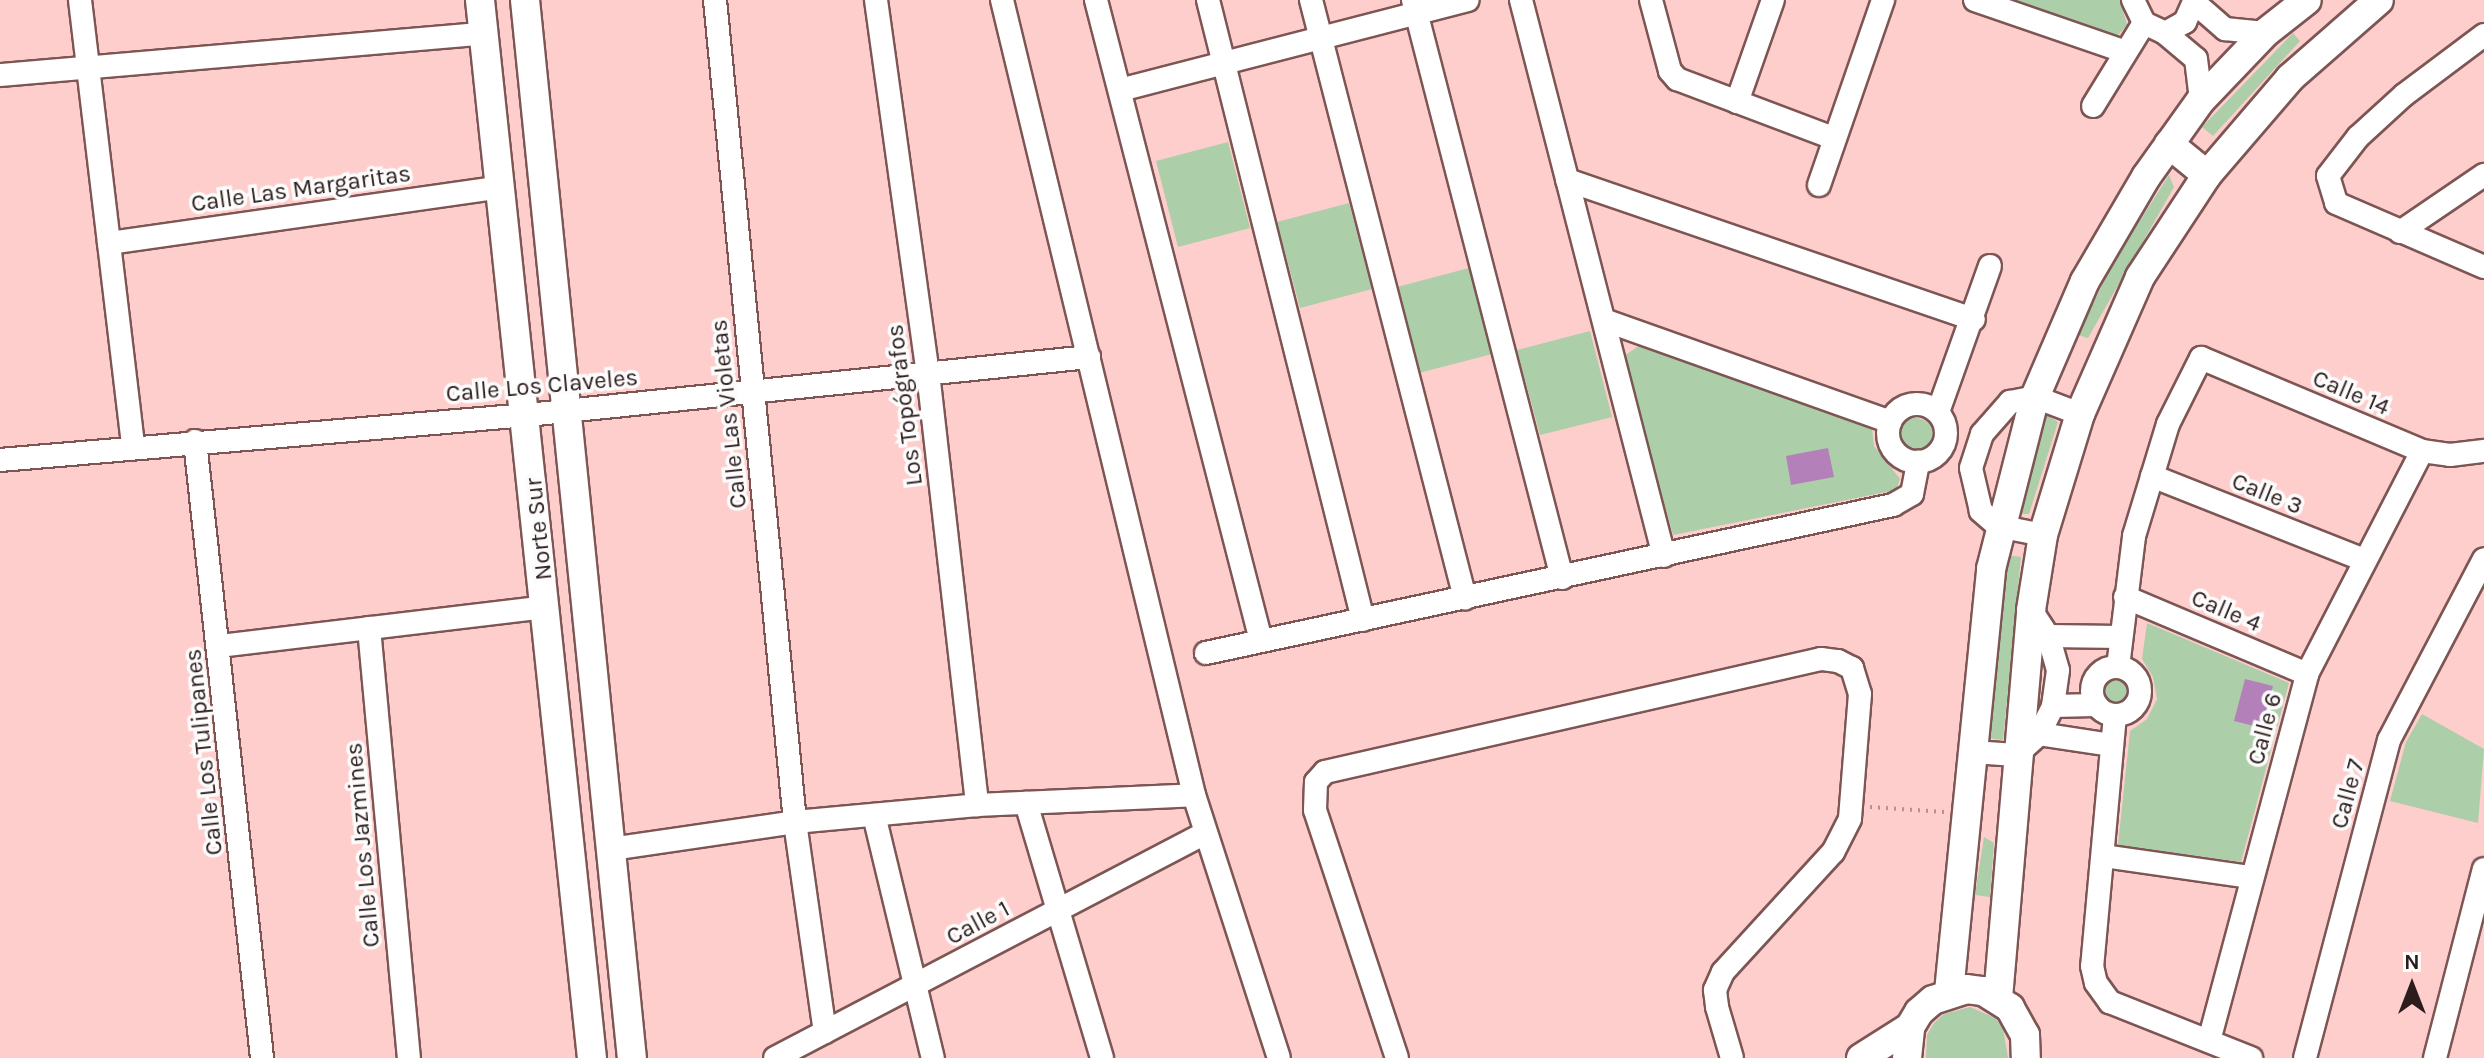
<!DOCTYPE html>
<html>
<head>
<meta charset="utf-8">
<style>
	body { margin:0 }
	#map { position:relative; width:2484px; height:1058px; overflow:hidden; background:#fdcecc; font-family:Karla,sans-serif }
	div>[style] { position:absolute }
	.green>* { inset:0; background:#accea8 }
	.round { border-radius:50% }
	.water>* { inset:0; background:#b380ba }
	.path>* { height:4px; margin-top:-2px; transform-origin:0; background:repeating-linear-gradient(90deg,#b5918f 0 2px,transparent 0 8px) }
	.roads { filter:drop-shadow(2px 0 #7d5654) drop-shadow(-2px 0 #7d5654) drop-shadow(0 2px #7d5654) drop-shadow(0 -2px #7d5654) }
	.minor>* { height:22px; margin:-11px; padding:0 11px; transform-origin:11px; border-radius:11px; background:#fff }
	.minor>.ring { margin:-11px; padding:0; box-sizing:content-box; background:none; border:22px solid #fff; border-radius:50% }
	.tertiary>* { height:28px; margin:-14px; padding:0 14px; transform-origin:14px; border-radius:14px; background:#fff }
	span { translate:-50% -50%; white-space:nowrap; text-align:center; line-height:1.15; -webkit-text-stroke:7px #fcfcfc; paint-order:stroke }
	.street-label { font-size:24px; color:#2d1c1c }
	.north { position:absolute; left:2372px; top:946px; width:80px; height:80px; -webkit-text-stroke:6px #fcfcfc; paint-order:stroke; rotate:0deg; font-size:22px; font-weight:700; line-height:32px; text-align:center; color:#2d1c1c }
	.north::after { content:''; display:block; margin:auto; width:28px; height:36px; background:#2d1c1c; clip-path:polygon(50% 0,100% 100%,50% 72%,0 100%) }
</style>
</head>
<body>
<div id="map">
	<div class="green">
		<i style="clip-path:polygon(2016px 0,2120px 0,2127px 25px,2118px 35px)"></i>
		<i style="clip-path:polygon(2293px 33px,2300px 41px,2213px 136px,2202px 127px)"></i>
		<i style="clip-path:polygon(1228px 142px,1250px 228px,1178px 247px,1156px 161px)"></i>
		<i style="clip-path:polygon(2169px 175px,2174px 187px,2088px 338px,2078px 335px,2113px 263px)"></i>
		<i style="clip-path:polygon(1349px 203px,1372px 289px,1300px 308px,1277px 222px)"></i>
		<i style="clip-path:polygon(1469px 268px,1492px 354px,1419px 373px,1397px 287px)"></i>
		<i style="clip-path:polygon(1590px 331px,1612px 417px,1540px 435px,1517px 350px)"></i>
		<i style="clip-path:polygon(1640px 345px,1872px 428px,1874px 446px,1900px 479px,1896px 490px,1673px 535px,1624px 356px)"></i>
		<i style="clip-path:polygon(2047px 415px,2058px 422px,2029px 514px,2023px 514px,2017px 512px)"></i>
		<i class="round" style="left:1896px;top:418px;width:38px;height:38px"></i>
		<i style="clip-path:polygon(2008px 555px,2021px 557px,2003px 740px,1988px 738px)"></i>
		<i style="clip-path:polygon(2147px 623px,2289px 683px,2241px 862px,2118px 845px,2130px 731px,2147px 719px,2157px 699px,2153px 677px,2142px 659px)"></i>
		<i class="round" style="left:2098px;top:672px;width:38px;height:38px"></i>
		<i style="clip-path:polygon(2422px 714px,2484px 749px,2478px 823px,2390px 801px,2406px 742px)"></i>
		<i style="clip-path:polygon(1984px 837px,1994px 843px,1990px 897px,1975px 895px)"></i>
		<i style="clip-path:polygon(1970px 1007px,1995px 1018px,2003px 1028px,2008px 1058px,1926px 1058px,1927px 1035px,1934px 1023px,1944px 1014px)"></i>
	</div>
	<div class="water">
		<i style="clip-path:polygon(1828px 448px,1834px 477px,1791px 485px,1786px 456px)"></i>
		<i style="clip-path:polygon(2245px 679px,2273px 686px,2262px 728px,2234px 721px)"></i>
	</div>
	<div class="path">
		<i style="left:1870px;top:807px;width:75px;rotate:3.8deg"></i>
	</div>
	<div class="roads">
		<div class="minor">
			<i style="left:80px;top:0;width:450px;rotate:83.2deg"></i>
			<i style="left:715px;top:0;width:826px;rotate:84.44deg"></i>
			<i style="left:795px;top:822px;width:212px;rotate:81.9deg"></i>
			<i style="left:876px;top:0;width:377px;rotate:82.1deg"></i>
			<i style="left:928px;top:373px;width:435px;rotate:83.5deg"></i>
			<i style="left:1002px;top:0;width:818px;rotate:76.42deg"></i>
			<i style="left:1194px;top:795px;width:276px;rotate:72.1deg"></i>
			<i style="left:1096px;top:0;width:662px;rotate:75.56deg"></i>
			<i style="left:1208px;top:0;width:639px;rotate:75.96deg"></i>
			<i style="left:1311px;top:0;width:618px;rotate:75.56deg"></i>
			<i style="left:1413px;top:0;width:597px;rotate:75.54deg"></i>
			<i style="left:1521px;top:0;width:574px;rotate:75.58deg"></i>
			<i style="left:1651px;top:0;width:73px;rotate:75deg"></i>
			<i style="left:1670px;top:71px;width:11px;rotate:49deg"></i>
			<i style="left:1677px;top:79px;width:167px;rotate:20.7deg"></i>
			<i style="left:1975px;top:0;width:157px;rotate:19deg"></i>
			<i style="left:2133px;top:0;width:25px;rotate:64deg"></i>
			<i style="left:2144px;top:23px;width:23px;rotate:25deg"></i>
			<i style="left:2165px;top:33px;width:23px;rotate:-29deg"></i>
			<i style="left:2185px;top:22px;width:24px;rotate:-66deg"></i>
			<i style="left:2195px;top:3px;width:40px;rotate:41deg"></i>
			<i style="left:2225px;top:29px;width:40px;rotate:5.7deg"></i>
			<i style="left:2165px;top:33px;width:40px;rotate:40deg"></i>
			<i style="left:2196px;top:59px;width:41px;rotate:83deg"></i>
			<i style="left:2484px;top:35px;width:100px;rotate:143.1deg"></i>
			<i style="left:2404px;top:95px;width:62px;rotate:137.6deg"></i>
			<i style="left:2358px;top:137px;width:49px;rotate:127.6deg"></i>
			<i style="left:2328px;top:176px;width:28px;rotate:73deg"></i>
			<i style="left:2336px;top:203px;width:161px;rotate:23.4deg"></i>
			<i style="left:0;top:75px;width:485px;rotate:-4.9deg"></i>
			<i style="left:1120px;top:90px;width:359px;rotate:-14.5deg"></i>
			<i style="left:1737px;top:102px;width:108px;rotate:-70.6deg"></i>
			<i style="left:2093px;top:106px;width:97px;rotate:-58.4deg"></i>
			<i style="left:1567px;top:180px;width:430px;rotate:18.9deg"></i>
			<i style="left:1819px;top:185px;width:196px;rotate:-70.9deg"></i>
			<i style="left:2400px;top:232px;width:102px;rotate:-34.2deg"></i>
			<i style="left:109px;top:243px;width:396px;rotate:-8.1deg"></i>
			<i style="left:1604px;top:320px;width:304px;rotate:19.6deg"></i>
			<i class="ring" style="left:1888px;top:404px;width:36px;height:36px"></i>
			<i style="left:1938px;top:412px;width:155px;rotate:-70.4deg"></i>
			<i style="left:195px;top:441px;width:621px;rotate:83.8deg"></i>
			<i style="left:0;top:460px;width:529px;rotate:-4.88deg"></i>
			<i style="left:527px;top:415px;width:565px;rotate:-5.89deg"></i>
			<i style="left:2152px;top:476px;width:228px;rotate:21.6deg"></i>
			<i style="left:2043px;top:535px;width:46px;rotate:-168.7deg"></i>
			<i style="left:1998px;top:526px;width:23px;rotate:-139deg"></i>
			<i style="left:1981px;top:511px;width:44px;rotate:-103.1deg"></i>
			<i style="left:1971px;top:468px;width:36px;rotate:-72deg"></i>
			<i style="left:1982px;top:434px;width:43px;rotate:-48.8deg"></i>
			<i style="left:2010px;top:402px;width:25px;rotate:-11deg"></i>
			<i style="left:2035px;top:397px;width:48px;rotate:20.7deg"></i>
			<i style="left:2125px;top:597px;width:198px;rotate:22.9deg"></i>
			<i style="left:369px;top:628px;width:432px;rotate:84.7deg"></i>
			<i style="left:2048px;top:636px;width:73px;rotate:0.8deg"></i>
			<i style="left:219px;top:646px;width:330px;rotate:-6.8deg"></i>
			<i style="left:1206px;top:653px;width:703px;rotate:-12.16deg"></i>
			<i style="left:1893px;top:505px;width:22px;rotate:-30deg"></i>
			<i style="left:1912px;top:494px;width:33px;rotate:-79deg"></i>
			<i class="ring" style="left:2092px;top:667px;width:26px;height:26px"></i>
			<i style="left:2118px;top:667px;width:132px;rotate:-83deg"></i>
			<i style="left:2134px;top:536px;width:117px;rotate:-73.1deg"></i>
			<i style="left:2168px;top:424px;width:74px;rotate:-63.4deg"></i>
			<i style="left:2201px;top:358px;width:240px;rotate:22.8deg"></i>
			<i style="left:2422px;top:451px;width:28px;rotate:8deg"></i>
			<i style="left:2450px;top:455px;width:34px;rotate:-7deg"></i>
			<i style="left:2053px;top:706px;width:42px;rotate:-1.4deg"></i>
			<i style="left:2115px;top:715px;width:252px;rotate:95.2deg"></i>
			<i style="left:2092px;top:966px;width:17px;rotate:77deg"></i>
			<i style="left:2096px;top:983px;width:24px;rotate:54deg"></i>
			<i style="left:2110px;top:1002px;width:152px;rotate:21.7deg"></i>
			<i style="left:2039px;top:734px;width:74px;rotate:8.6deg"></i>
			<i style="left:1973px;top:752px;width:43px;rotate:4deg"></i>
			<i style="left:2016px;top:755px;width:31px;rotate:-42deg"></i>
			<i style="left:2039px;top:734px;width:31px;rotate:-63deg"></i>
			<i style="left:2053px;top:706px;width:36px;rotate:-82deg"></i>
			<i style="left:2058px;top:670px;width:35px;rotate:-106deg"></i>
			<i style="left:2048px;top:636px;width:31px;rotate:-123deg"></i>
			<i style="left:1026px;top:803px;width:266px;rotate:73.4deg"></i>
			<i style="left:874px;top:815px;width:250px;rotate:76.4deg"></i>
			<i style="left:611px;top:849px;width:186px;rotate:-8.3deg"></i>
			<i style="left:795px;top:822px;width:183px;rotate:-5.3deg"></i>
			<i style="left:977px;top:805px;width:217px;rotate:-2.6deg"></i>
			<i style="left:2103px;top:856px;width:149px;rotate:8.1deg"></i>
			<i style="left:2209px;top:1041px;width:380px;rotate:-75deg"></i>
			<i style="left:2307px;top:674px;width:251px;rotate:-62.7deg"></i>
			<i style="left:775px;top:1058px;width:485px;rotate:-27.6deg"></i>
			<i style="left:1397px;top:1058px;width:261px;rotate:-108.3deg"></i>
			<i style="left:1315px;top:810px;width:28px;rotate:-88deg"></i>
			<i style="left:1316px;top:782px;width:13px;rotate:-48deg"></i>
			<i style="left:1325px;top:772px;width:509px;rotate:-12.83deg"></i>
			<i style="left:1821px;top:659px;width:17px;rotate:7deg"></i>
			<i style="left:1838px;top:661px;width:16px;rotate:27deg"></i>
			<i style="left:1852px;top:668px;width:27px;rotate:73deg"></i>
			<i style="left:1860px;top:694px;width:125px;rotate:94.6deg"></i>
			<i style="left:1850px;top:819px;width:37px;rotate:117deg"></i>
			<i style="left:1833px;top:852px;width:163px;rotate:132.5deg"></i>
			<i style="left:1723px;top:972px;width:20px;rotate:114deg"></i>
			<i style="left:1715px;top:990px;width:17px;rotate:83deg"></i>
			<i style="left:1717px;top:1007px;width:53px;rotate:73.6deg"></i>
			<i style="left:2305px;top:1058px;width:329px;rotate:-75.2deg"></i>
			<i style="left:2389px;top:740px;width:204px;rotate:-62.3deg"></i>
			<i style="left:2435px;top:1058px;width:195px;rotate:-75.5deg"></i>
		</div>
		<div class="tertiary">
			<i style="left:480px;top:0;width:1064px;rotate:83.96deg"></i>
			<i style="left:525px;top:0;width:1063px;rotate:84.23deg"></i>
			<i style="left:2169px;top:144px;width:49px;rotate:39.2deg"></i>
			<i style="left:1949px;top:992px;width:425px;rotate:-84.3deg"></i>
			<i style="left:1991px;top:569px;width:178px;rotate:-75.7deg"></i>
			<i style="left:2035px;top:397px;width:126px;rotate:-66.7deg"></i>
			<i style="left:2085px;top:281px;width:121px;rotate:-59.6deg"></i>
			<i style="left:2146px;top:177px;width:95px;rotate:-54.5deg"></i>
			<i style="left:2201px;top:100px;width:93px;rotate:-46.3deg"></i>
			<i style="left:2265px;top:33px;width:53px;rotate:-38.2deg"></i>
			<i style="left:1998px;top:998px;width:389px;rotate:-85.1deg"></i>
			<i style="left:2031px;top:610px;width:76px;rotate:-80.9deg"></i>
			<i style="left:2043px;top:535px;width:127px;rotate:-73deg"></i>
			<i style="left:2080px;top:414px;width:150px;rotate:-66.3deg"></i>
			<i style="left:2140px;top:277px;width:122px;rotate:-56.7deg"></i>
			<i style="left:2207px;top:175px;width:128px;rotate:-49.4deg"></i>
			<i style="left:2290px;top:78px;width:118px;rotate:-41.2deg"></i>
			<i style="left:1861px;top:1058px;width:58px;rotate:-32.3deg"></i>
			<i style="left:1907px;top:1058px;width:31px;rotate:-84deg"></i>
			<i style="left:1910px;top:1027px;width:17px;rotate:-59deg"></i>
			<i style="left:1919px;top:1012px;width:18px;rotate:-41deg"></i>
			<i style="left:1933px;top:1000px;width:35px;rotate:-18deg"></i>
			<i style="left:1966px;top:989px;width:17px;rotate:7deg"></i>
			<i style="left:1983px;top:991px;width:32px;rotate:32deg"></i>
			<i style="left:2010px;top:1008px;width:31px;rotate:61deg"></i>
			<i style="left:2025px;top:1035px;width:23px;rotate:88deg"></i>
		</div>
	</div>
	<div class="street-label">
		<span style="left:301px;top:189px;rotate:-8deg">Calle Las Margaritas</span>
		<span style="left:542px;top:386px;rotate:-5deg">Calle Los Claveles</span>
		<span style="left:2351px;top:393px;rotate:23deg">Calle 14</span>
		<span style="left:905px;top:405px;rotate:-97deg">Los Topógrafos</span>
		<span style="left:729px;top:414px;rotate:-96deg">Calle Las Violetas</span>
		<span style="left:2267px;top:494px;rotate:22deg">Calle 3</span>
		<span style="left:539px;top:529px;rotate:-96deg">Norte Sur</span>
		<span style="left:2226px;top:611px;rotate:23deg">Calle 4</span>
		<span style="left:2265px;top:729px;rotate:-75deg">Calle 6</span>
		<span style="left:204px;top:752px;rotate:-96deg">Calle Los Tulipanes</span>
		<span style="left:2348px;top:794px;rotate:-75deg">Calle 7</span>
		<span style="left:363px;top:845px;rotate:-95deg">Calle Los Jazmines</span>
		<span style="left:978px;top:923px;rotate:-28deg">Calle 1</span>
	</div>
	<div class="north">N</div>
</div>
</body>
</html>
